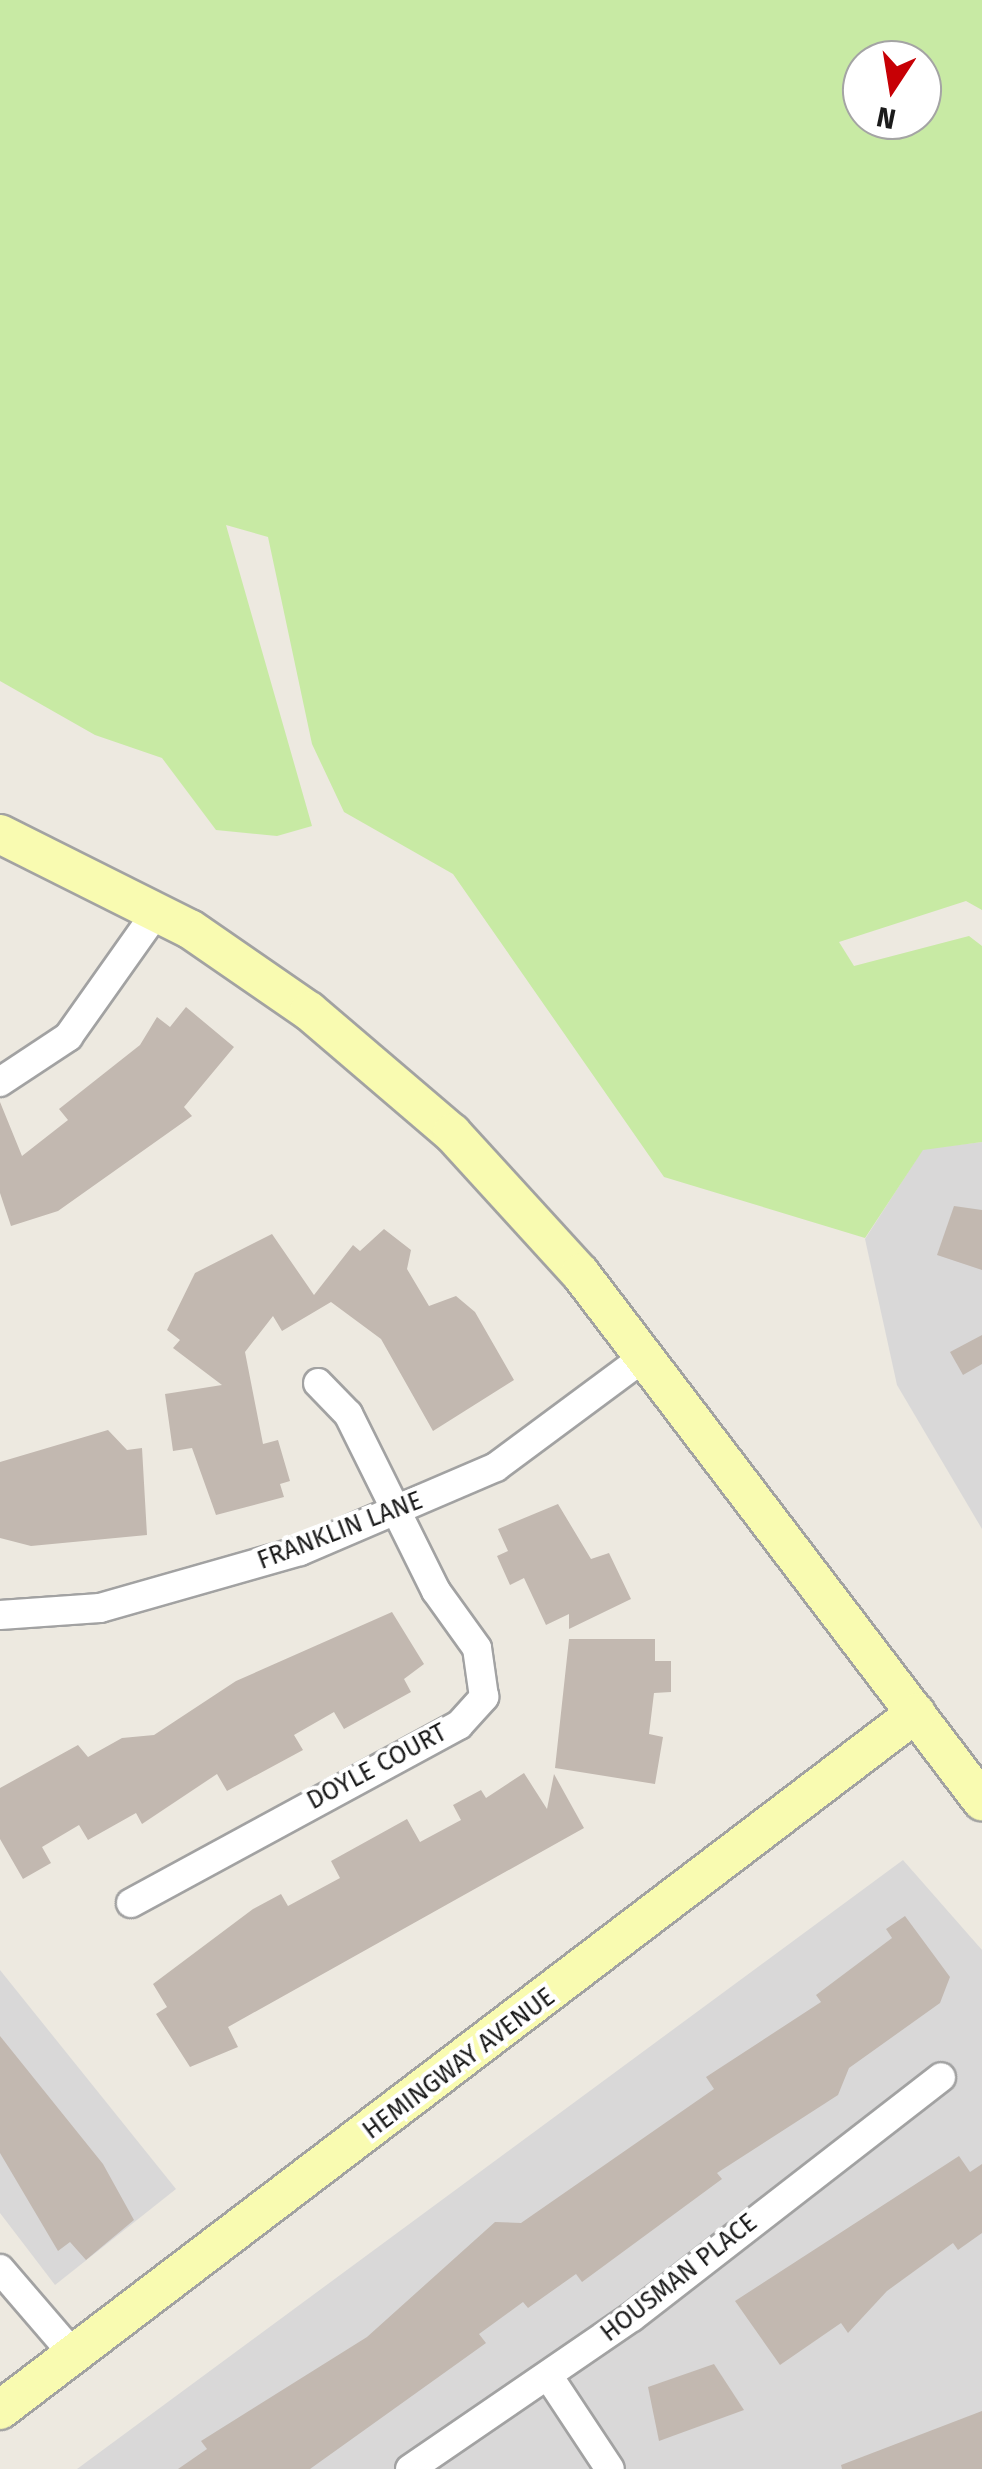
<!DOCTYPE html>
<html>
<head>
<meta charset="utf-8">
<style>
	body { margin:0 }
	#map { position:relative; width:982px; height:2469px; overflow:hidden; background:#ede9e0; font-family:"Fira Sans",sans-serif }
	div>[style] { position:absolute }
	.residential>* { inset:0; background:#d9d8d8 }
	.grass>* { inset:0; background:#c8eaa4 }
	.building>* { inset:0; background:#c2b8b0 }
	.roads { filter:drop-shadow(2px 0 #a2a2a2) drop-shadow(-2px 0 #a2a2a2) drop-shadow(0 2px #a2a2a2) drop-shadow(0 -2px #a2a2a2) }
	.street>* { height:28px; margin:-14px; padding:0 14px; transform-origin:14px; border-radius:14px; background:#fff }
	.secondary>* { height:38px; margin:-19px; padding:0 19px; transform-origin:19px; border-radius:19px; background:#f9fbb1 }
	span { translate:-50% -50%; white-space:nowrap; text-align:center; line-height:1.15; -webkit-text-stroke:8px #fff; paint-order:stroke }
	.street-label { font-size:25px; color:#1b1b1b }
	.north { position:absolute; left:842px; top:40px; width:100px; height:100px; box-sizing:border-box; background:#fff; border:2px solid #a4a4a4; border-radius:50%; rotate:192deg; font-size:28px; font-weight:700; line-height:40px; text-align:center; color:#1b1b1b }
	.north::after { content:''; display:block; margin:auto; width:35px; height:45px; background:#c70005; clip-path:polygon(50% 0,100% 100%,50% 72%,0 100%) }
</style>
</head>
<body>
<div id="map">
	<div class="residential">
		<i style="clip-path:polygon(982px 1142px,982px 1529px,897px 1385px,865px 1239px,923px 1149px)"></i>
		<i style="clip-path:polygon(903px 1860px,982px 1950px,982px 2469px,77px 2469px)"></i>
		<i style="clip-path:polygon(0 1970px,176px 2189px,55px 2285px,0 2213px)"></i>
	</div>
	<div class="grass">
		<i style="clip-path:polygon(evenodd,0 0,982px 0,982px 910px,966px 901px,839px 942px,854px 966px,969px 936px,982px 946px,982px 1142px,923px 1150px,865px 1238px,664px 1177px,453px 874px,344px 812px,312px 744px,268px 537px,226px 525px,312px 826px,277px 836px,216px 830px,162px 758px,95px 735px,0 681px,0 0,862px 60px,922px 60px,922px 120px,862px 120px,862px 60px)"></i>
	</div>
	<div class="building">
		<i style="clip-path:polygon(186px 1007px,234px 1047px,184px 1107px,192px 1116px,58px 1211px,11px 1226px,0 1193px,0 1102px,22px 1156px,68px 1120px,59px 1109px,140px 1045px,157px 1017px,170px 1027px)"></i>
		<i style="clip-path:polygon(954px 1206px,982px 1210px,982px 1270px,937px 1255px)"></i>
		<i style="clip-path:polygon(384px 1229px,411px 1250px,407px 1269px,429px 1306px,456px 1296px,475px 1312px,514px 1380px,433px 1431px,381px 1339px,331px 1302px,282px 1331px,273px 1316px,245px 1352px,263px 1444px,278px 1440px,290px 1481px,280px 1484px,284px 1497px,216px 1515px,192px 1448px,173px 1451px,165px 1394px,222px 1385px,173px 1348px,180px 1340px,167px 1330px,195px 1273px,272px 1234px,314px 1295px,353px 1245px,360px 1251px)"></i>
		<i style="clip-path:polygon(982px 1335px,982px 1364px,963px 1375px,950px 1352px)"></i>
		<i style="clip-path:polygon(108px 1430px,127px 1450px,142px 1448px,147px 1535px,31px 1546px,0 1538px,0 1462px)"></i>
		<i style="clip-path:polygon(558px 1504px,591px 1559px,609px 1553px,631px 1599px,569px 1629px,569px 1614px,546px 1625px,524px 1578px,510px 1585px,497px 1556px,508px 1551px,498px 1529px)"></i>
		<i style="clip-path:polygon(392px 1612px,424px 1664px,404px 1679px,411px 1692px,344px 1729px,334px 1712px,294px 1735px,303px 1750px,227px 1791px,217px 1774px,142px 1824px,136px 1813px,88px 1840px,79px 1825px,42px 1847px,51px 1863px,23px 1879px,0 1839px,0 1788px,78px 1745px,88px 1757px,122px 1738px,154px 1735px,236px 1681px)"></i>
		<i style="clip-path:polygon(569px 1639px,655px 1639px,655px 1661px,671px 1661px,671px 1692px,654px 1693px,649px 1734px,663px 1737px,655px 1784px,555px 1768px)"></i>
		<i style="clip-path:polygon(524px 1773px,547px 1809px,554px 1774px,584px 1828px,228px 2027px,238px 2047px,190px 2067px,156px 2014px,167px 2007px,153px 1984px,253px 1909px,281px 1894px,288px 1906px,340px 1878px,331px 1861px,407px 1819px,420px 1842px,461px 1820px,453px 1805px,481px 1790px,486px 1798px)"></i>
		<i style="clip-path:polygon(905px 1916px,950px 1977px,940px 2003px,849px 2068px,838px 2095px,717px 2173px,722px 2179px,582px 2282px,576px 2274px,528px 2308px,523px 2302px,479px 2334px,486px 2343px,310px 2469px,178px 2469px,207px 2449px,201px 2441px,367px 2337px,495px 2222px,521px 2223px,714px 2089px,706px 2077px,821px 2002px,816px 1995px,892px 1938px,886px 1929px)"></i>
		<i style="clip-path:polygon(0 2036px,103px 2164px,134px 2220px,86px 2260px,70px 2242px,58px 2251px,0 2153px)"></i>
		<i style="clip-path:polygon(959px 2156px,970px 2172px,982px 2164px,982px 2233px,958px 2250px,953px 2243px,887px 2291px,848px 2333px,841px 2323px,780px 2365px,735px 2301px)"></i>
		<i style="clip-path:polygon(714px 2364px,744px 2410px,659px 2441px,648px 2387px)"></i>
		<i style="clip-path:polygon(982px 2411px,982px 2469px,842px 2469px,841px 2465px)"></i>
	</div>
	<div class="roads">
		<div class="street">
			<i style="left:0;top:1082px;width:82px;rotate:-33.5deg"></i>
			<i style="left:68px;top:1037px;width:156px;rotate:-54.7deg"></i>
			<i style="left:0;top:1615px;width:100px;rotate:-4deg"></i>
			<i style="left:100px;top:1608px;width:208px;rotate:-15.9deg"></i>
			<i style="left:300px;top:1551px;width:213px;rotate:-23.2deg"></i>
			<i style="left:496px;top:1467px;width:184px;rotate:-36.6deg"></i>
			<i style="left:131px;top:1903px;width:373px;rotate:-28.5deg"></i>
			<i style="left:459px;top:1725px;width:38px;rotate:-48deg"></i>
			<i style="left:484px;top:1697px;width:49px;rotate:-98.1deg"></i>
			<i style="left:477px;top:1648px;width:70px;rotate:-125.7deg"></i>
			<i style="left:436px;top:1591px;width:198px;rotate:-116.4deg"></i>
			<i style="left:348px;top:1414px;width:43px;rotate:-134.1deg"></i>
			<i style="left:0;top:2269px;width:112px;rotate:49.3deg"></i>
			<i style="left:549px;top:2377px;width:110px;rotate:56.5deg"></i>
			<i style="left:410px;top:2469px;width:269px;rotate:-34.4deg"></i>
			<i style="left:632px;top:2317px;width:391px;rotate:-37.8deg"></i>
		</div>
		<div class="secondary">
			<i style="left:0;top:834px;width:212px;rotate:26.6deg"></i>
			<i style="left:190px;top:929px;width:145px;rotate:34.6deg"></i>
			<i style="left:309px;top:1011px;width:188px;rotate:40.5deg"></i>
			<i style="left:452px;top:1133px;width:190px;rotate:47.6deg"></i>
			<i style="left:580px;top:1273px;width:664px;rotate:52.72deg"></i>
			<i style="left:0;top:2410px;width:1151px;rotate:-37.27deg"></i>
		</div>
	</div>
	<div class="street-label">
		<span style="left:340px;top:1531px;rotate:-21deg">FRANKLIN LANE</span>
		<span style="left:377px;top:1767px;rotate:-28deg">DOYLE COURT</span>
		<span style="left:459px;top:2064px;rotate:-37deg">HEMINGWAY AVENUE</span>
		<span style="left:679px;top:2278px;rotate:-38deg">HOUSMAN PLACE</span>
	</div>
	<div class="north">N</div>
</div>
</body>
</html>
